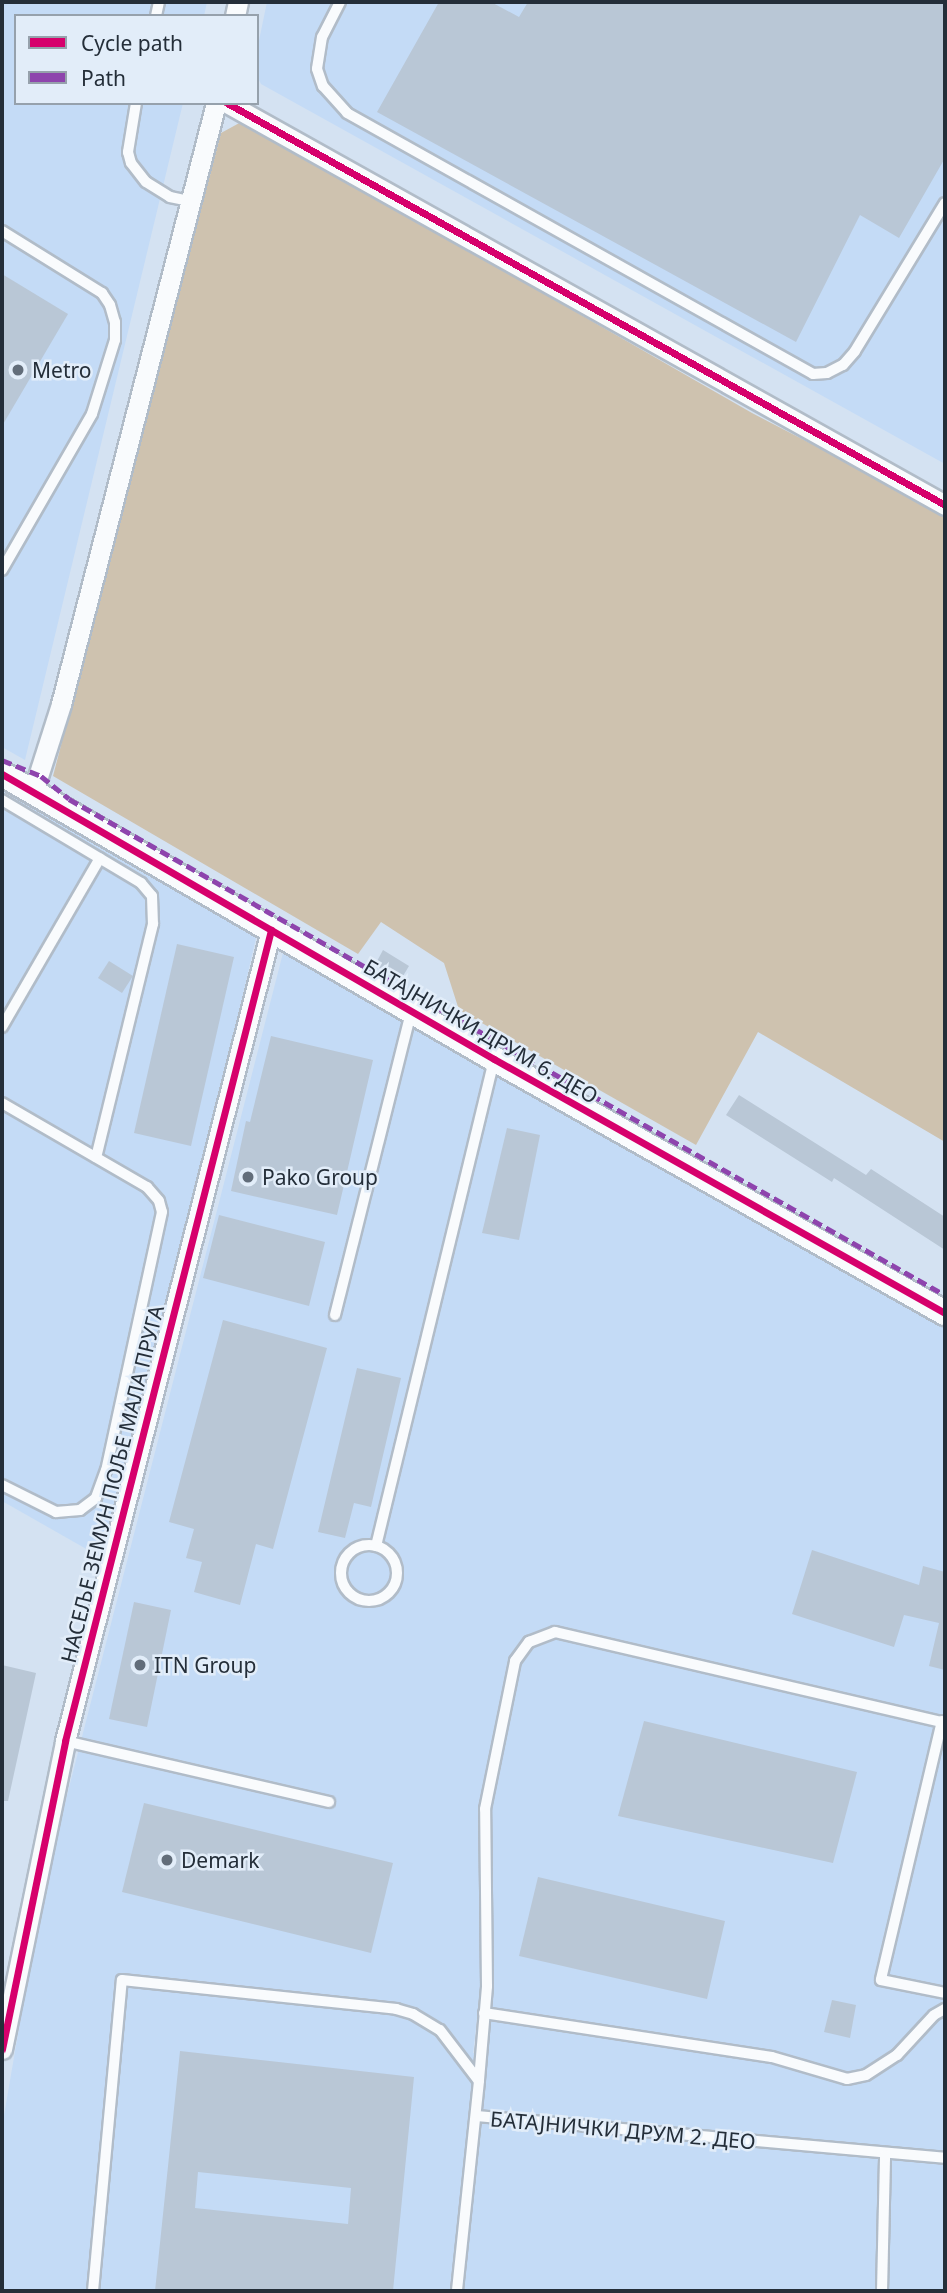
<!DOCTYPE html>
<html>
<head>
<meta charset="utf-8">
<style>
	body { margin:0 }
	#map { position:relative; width:947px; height:2293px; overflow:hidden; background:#d4e2f2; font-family:"Noto Sans",sans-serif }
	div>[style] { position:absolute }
	.built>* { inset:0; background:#c4dbf6 }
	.green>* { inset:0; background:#cec2af }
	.building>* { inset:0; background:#b9c7d6 }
	.roads { filter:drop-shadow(2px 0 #b1bcc8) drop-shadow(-2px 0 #b1bcc8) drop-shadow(0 2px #b1bcc8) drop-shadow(0 -2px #b1bcc8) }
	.service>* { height:10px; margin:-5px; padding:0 5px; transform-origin:5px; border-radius:5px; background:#f9fbfd }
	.service>.ring { margin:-5px; padding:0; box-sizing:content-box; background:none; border:10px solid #f9fbfd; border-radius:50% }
	.minor>* { height:19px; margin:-9.5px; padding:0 9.5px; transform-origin:9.5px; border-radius:9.5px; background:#f9fbfd }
	.tertiary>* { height:24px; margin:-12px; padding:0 12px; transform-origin:12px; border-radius:12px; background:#f9fbfd }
	.quiet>* { height:5px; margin-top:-2.5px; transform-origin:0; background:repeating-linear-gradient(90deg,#8e44ad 0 10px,transparent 0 15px) }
	.cycleway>* { height:7px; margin:-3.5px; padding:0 3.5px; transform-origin:3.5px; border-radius:3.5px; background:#d6006c }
	.dots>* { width:19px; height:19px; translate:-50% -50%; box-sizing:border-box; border:4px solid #e2edf9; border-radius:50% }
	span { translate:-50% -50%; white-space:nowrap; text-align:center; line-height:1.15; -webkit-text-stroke:5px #e2edf9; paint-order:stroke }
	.poi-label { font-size:21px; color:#242e39 }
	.left { translate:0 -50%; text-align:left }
	.street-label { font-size:21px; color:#242e39 }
	.frame { position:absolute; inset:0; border:4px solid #242e39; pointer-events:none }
	.legend { position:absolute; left:14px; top:14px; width:245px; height:91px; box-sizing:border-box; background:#e2edf9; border:2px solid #96a1ac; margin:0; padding:9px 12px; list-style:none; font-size:21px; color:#242e39 }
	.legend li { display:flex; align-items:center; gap:14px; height:35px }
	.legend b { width:35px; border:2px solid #96a1ac }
</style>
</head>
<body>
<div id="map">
	<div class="built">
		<i style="clip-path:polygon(2px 2px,207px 2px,204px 16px,16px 16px,16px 103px,183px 103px,25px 760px,2px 747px)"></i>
		<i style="clip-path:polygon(267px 2px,945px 2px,945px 464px,261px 84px,257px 76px,257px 50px)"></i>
		<i style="clip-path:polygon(2px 789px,256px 938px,111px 1563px,2px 1501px)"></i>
		<i style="clip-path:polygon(evenodd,284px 949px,945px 1321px,945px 2291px,2px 2291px,2px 2127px,43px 1889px,284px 949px,481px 1985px,487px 1986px,480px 2054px,473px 2053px,481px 1985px)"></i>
	</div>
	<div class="green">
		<i style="clip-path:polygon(243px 121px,752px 413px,945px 513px,945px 1142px,758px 1032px,696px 1145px,459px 1010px,444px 963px,381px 922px,358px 954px,53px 776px,221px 133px)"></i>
	</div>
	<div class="building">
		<i style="clip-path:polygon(439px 2px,491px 2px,519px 17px,528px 2px,945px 2px,945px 158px,899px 238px,860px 215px,796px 342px,377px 112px)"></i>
		<i style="clip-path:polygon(2px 274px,68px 314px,2px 426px)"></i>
		<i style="clip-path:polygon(177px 944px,234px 957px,191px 1146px,134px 1133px)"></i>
		<i style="clip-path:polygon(383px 950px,409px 966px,400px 981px,375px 965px)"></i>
		<i style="clip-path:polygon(109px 961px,133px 976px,122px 993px,98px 978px)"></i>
		<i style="clip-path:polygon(271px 1036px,373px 1060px,337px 1215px,231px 1191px,246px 1121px,250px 1122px)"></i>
		<i style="clip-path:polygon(739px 1095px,866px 1175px,871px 1169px,945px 1217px,945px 1250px,834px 1178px,832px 1182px,726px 1115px)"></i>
		<i style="clip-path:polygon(507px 1128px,540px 1135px,519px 1240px,482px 1233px)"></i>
		<i style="clip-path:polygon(219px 1215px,325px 1242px,309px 1306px,203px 1278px)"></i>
		<i style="clip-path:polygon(223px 1320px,327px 1348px,273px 1549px,256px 1544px,240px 1605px,194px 1592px,202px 1562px,186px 1558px,194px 1529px,169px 1522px)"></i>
		<i style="clip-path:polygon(357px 1368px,401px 1378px,371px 1507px,354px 1503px,345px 1538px,318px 1532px)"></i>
		<i style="clip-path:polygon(812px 1550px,919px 1585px,923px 1566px,945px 1572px,945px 1670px,929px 1666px,939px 1623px,904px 1615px,894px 1647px,792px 1614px)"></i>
		<i style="clip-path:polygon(134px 1602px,171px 1610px,147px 1727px,109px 1719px)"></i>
		<i style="clip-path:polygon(2px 1665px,36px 1673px,8px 1801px,2px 1801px)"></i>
		<i style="clip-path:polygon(644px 1721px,857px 1772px,833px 1863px,618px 1816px)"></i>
		<i style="clip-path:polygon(144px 1803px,393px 1863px,371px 1953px,122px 1892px)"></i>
		<i style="clip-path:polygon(538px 1877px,725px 1921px,707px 1999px,519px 1956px)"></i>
		<i style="clip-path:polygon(832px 2000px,856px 2005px,850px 2038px,824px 2032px)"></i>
		<i style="clip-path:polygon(evenodd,180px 2051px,414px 2077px,393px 2291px,155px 2291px,180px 2051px,198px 2172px,351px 2188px,348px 2224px,195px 2208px,198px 2172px)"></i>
	</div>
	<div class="roads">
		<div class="service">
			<i style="left:340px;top:2px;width:39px;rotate:117deg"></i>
			<i style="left:322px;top:37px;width:32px;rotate:99deg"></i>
			<i style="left:317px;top:69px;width:18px;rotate:71deg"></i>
			<i style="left:323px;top:86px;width:36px;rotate:48deg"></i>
			<i style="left:347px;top:113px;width:534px;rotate:29.25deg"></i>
			<i style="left:813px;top:374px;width:14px;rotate:-4deg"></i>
			<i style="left:827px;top:373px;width:18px;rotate:-27deg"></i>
			<i style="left:843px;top:365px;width:18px;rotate:-49deg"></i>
			<i style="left:855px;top:351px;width:173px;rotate:-58.7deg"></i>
			<i style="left:156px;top:16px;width:14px;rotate:-78deg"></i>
			<i style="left:136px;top:103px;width:50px;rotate:99.3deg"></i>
			<i style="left:128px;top:152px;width:11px;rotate:75deg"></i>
			<i style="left:131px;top:163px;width:24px;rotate:52deg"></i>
			<i style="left:146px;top:182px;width:28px;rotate:32deg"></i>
			<i style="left:170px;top:197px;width:19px;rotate:12deg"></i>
			<i style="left:2px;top:231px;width:118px;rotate:31.8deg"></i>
			<i style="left:102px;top:293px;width:14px;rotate:56deg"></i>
			<i style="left:110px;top:305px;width:18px;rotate:74deg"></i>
			<i style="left:115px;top:322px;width:18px;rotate:90deg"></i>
			<i style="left:115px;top:340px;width:77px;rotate:107.3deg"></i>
			<i style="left:92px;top:414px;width:180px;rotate:120deg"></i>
			<i style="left:2px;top:800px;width:162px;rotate:30.8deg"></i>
			<i style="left:141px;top:883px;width:17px;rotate:50deg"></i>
			<i style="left:152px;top:896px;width:28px;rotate:88deg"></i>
			<i style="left:153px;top:924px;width:240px;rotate:103.7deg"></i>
			<i style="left:2px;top:1027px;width:195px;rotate:-59.9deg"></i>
			<i style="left:2px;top:1103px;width:168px;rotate:30.1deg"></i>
			<i style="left:147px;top:1187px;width:18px;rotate:49deg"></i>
			<i style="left:159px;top:1201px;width:11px;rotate:75deg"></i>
			<i style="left:162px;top:1212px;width:264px;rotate:102.2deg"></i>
			<i style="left:106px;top:1470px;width:30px;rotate:110deg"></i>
			<i style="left:96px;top:1498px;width:20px;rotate:143deg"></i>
			<i style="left:80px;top:1510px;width:24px;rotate:175deg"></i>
			<i style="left:56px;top:1512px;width:60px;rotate:-153.4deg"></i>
			<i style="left:335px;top:1315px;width:312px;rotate:-75.9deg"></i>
			<i class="ring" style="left:341px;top:1545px;width:46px;height:46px"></i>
			<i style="left:376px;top:1546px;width:500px;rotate:-76.35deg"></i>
			<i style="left:942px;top:1721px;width:266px;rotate:103.3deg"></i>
			<i style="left:881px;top:1980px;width:65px;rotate:11.5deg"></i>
			<i style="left:65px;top:1741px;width:271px;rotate:13deg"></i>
			<i style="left:484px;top:2013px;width:291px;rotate:8.7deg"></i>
			<i style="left:772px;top:2057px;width:78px;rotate:16.3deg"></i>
			<i style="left:847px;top:2079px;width:19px;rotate:-12deg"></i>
			<i style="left:866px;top:2075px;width:37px;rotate:-33deg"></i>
			<i style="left:897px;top:2055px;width:54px;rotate:-47.2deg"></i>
			<i style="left:934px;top:2015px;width:13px;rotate:-29deg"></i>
			<i style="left:479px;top:2080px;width:94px;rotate:-85.1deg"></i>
			<i style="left:487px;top:1986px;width:177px;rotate:-90.6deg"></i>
			<i style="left:485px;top:1809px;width:151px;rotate:-78.5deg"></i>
			<i style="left:515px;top:1661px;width:24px;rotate:-54deg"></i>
			<i style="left:529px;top:1642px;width:28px;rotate:-21deg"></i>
			<i style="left:555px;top:1632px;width:400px;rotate:13.1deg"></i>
			<i style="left:476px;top:2116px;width:471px;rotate:5.1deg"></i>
			<i style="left:93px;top:2291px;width:312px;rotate:-84.7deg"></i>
			<i style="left:122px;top:1980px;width:276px;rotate:6deg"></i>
			<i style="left:396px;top:2009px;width:18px;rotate:16deg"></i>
			<i style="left:413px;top:2014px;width:31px;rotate:31deg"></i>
			<i style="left:440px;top:2030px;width:64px;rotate:52.6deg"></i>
			<i style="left:479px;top:2081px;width:211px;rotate:96deg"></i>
			<i style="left:882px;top:2291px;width:136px;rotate:-88.7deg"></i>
		</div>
		<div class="minor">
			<i style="left:235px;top:16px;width:14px;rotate:-78deg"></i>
			<i style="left:227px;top:103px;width:823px;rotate:29.24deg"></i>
			<i style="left:33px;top:792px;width:92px;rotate:-72.3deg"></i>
			<i style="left:61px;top:704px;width:621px;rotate:-75.54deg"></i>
			<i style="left:2px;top:2049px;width:314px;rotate:-78.4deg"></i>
			<i style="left:65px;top:1741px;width:837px;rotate:-75.75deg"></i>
		</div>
		<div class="tertiary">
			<i style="left:2px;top:774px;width:569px;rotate:30.08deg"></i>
			<i style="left:494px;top:1059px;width:518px;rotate:29.39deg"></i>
		</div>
	</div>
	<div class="quiet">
		<i style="left:2px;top:760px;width:42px;rotate:22.3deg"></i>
		<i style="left:41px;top:776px;width:36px;rotate:39deg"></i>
		<i style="left:69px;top:799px;width:1007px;rotate:29.52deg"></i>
	</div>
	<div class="cycleway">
		<i style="left:227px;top:103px;width:823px;rotate:29.24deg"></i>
		<i style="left:2px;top:774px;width:569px;rotate:30.08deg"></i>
		<i style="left:494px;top:1059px;width:518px;rotate:29.39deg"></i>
		<i style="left:2px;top:2049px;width:314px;rotate:-78.4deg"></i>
		<i style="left:65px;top:1741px;width:837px;rotate:-75.75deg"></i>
	</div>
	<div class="dots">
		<i style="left:18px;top:370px;background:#626d7a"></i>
		<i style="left:248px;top:1177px;background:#626d7a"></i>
		<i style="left:140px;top:1665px;background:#626d7a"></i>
		<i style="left:167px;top:1860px;background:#626d7a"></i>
	</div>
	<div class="poi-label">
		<span class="left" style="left:32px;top:370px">Metro</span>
		<span class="left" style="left:262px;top:1177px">Pako Group</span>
		<span class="left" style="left:154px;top:1665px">ITN Group</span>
		<span class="left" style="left:181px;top:1860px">Demark</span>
	</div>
	<div class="street-label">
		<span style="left:481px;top:1031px;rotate:30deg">БАТАЈНИЧКИ ДРУМ 6. ДЕО</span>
		<span style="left:112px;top:1484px;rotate:-76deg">НАСЕЉЕ ЗЕМУН ПОЉЕ МАЛА ПРУГА</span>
		<span style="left:623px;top:2130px;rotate:5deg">БАТАЈНИЧКИ ДРУМ 2. ДЕО</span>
	</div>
	<div class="frame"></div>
	<ul class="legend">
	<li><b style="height:9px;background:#d6006c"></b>Cycle path</li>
	<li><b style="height:9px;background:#8e44ad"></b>Path</li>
	</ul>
</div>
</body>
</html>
